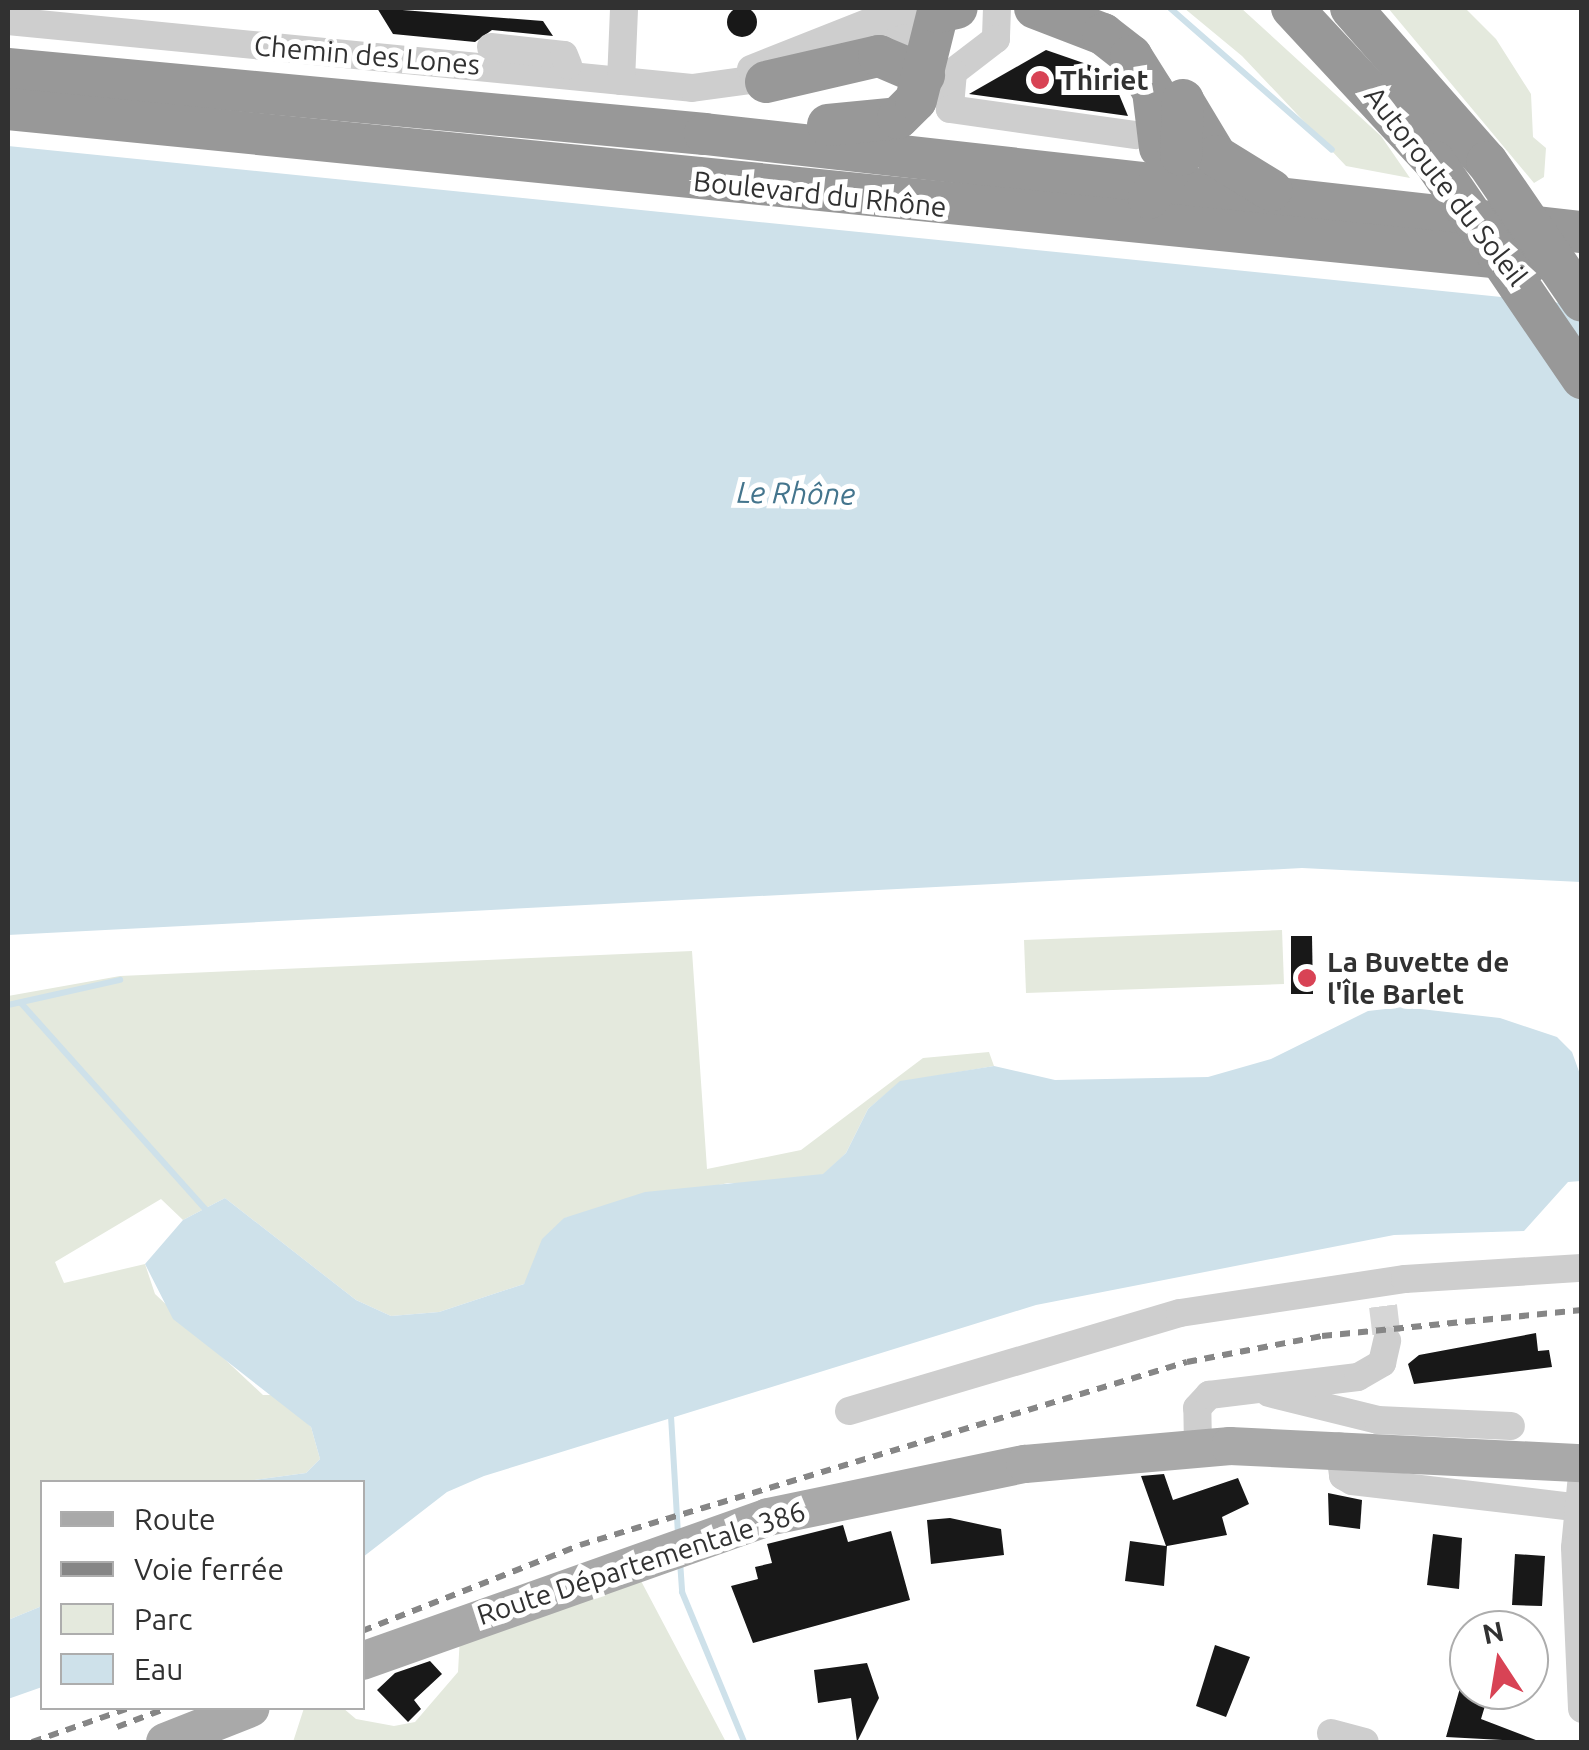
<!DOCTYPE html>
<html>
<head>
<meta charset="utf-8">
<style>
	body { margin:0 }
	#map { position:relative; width:1589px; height:1750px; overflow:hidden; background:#fff; font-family:Ubuntu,sans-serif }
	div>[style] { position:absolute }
	.green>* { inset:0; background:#e4e9dd }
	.water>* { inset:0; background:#cee1ea }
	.stream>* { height:6px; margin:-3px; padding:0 3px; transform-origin:3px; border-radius:3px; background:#cee1ea }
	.building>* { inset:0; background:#181818 }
	.round { border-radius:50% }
	.minor-tunnel>* { height:28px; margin-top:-14px; transform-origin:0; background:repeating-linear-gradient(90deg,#d6d6d6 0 28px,transparent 0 42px) }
	.minor>* { height:28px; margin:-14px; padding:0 14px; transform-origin:14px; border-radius:14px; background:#cecece }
	.major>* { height:38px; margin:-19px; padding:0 19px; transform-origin:19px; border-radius:19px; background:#a9a9a9 }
	.highway>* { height:42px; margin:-21px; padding:0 21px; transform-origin:21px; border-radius:21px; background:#989898 }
	.rail>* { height:6px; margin-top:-3px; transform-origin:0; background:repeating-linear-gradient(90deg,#868686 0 10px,transparent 0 18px) }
	.highway-bridge>* { height:42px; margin:-21px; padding:0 21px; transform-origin:21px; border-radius:21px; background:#989898 }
	.dots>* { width:28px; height:28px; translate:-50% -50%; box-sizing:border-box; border:5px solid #fff; border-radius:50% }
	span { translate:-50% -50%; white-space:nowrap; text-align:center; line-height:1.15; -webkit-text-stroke:10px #fff; paint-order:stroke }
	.street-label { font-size:28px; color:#313131 }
	.poi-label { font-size:28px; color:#313131; font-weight:700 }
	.left { translate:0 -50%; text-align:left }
	.water-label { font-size:30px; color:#44758d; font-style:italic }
	.frame { position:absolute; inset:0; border:10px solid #313131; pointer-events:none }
	.legend { position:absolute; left:40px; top:1480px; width:325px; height:230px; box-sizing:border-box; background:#fff; border:2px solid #adadad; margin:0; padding:12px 18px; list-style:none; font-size:30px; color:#313131 }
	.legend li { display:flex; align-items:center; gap:20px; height:50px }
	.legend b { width:50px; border:2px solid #adadad }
	.north { position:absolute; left:1449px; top:1610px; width:100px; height:100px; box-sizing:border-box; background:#fff; border:2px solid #adadad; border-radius:50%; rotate:348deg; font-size:28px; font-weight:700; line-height:40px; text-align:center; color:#313131 }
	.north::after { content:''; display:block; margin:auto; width:35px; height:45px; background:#d84355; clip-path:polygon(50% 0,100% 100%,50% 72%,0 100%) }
</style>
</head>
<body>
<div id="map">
	<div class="green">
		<i style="clip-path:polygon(1184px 8px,1241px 8px,1381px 136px,1410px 178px,1346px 166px,1242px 56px)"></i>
		<i style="clip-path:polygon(1388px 8px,1465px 8px,1496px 39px,1531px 94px,1533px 137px,1546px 148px,1544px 177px,1534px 183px)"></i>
		<i style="clip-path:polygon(1282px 930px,1284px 984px,1026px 993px,1024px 940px)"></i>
		<i style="clip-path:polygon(692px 951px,707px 1169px,801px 1150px,923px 1058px,989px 1052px,994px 1066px,900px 1082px,868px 1109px,846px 1153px,824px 1174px,787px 1183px,728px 1183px,565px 1218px,524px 1284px,439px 1312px,391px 1316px,356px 1300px,225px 1198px,183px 1220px,161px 1199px,55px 1262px,64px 1283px,145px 1264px,155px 1294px,263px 1395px,277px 1395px,311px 1427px,320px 1459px,306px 1473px,239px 1482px,42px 1482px,42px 1606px,8px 1620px,8px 996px,120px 976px)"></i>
		<i style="clip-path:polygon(640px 1579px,726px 1742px,293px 1742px,304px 1708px,343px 1708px,356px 1719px,394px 1726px,415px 1722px,458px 1672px,460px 1636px)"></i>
	</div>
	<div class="water">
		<i style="clip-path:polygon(8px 146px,1581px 305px,1581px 882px,1302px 868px,8px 935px)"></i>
		<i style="clip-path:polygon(1403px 1007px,1500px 1018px,1557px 1037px,1572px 1052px,1581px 1077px,1581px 1181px,1568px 1182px,1524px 1231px,1394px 1235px,1036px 1305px,484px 1476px,447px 1492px,363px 1557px,362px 1482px,239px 1482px,306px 1473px,320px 1459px,311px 1427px,173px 1319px,145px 1264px,183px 1220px,225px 1198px,356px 1300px,391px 1316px,439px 1312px,524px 1284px,542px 1239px,564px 1218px,645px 1192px,823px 1174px,846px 1153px,868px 1109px,900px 1081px,994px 1066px,1055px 1080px,1208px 1077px,1271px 1059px,1368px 1011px)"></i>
		<i style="clip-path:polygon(42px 1606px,42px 1687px,8px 1699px,8px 1620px)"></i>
	</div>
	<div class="stream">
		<i style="left:1170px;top:8px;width:215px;rotate:41.2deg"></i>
		<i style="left:21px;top:1003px;width:278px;rotate:48.2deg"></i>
		<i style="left:8px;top:1005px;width:115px;rotate:-12.6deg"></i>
		<i style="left:671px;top:1416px;width:118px;rotate:86.6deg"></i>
		<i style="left:680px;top:1561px;width:31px;rotate:86deg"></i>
		<i style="left:682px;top:1592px;width:162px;rotate:67.5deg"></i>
	</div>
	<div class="building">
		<i class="round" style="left:727px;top:7px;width:30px;height:30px"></i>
		<i style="clip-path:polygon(377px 8px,543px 21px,553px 36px,492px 30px,475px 42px,393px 34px)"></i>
		<i style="clip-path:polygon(1046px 50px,1098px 68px,1116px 87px,1128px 116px,969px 94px)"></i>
		<i style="clip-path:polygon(1291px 936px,1312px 936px,1313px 994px,1291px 994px)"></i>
		<i style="clip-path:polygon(1536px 1333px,1538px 1351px,1549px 1350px,1552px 1367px,1414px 1384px,1408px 1364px,1419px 1355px)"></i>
		<i style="clip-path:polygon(1164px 1474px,1173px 1500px,1238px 1478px,1249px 1504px,1222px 1517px,1227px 1535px,1167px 1546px,1164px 1586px,1125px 1581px,1130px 1541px,1166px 1546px,1141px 1476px)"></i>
		<i style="clip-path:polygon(1328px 1493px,1362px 1500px,1360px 1529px,1329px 1525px)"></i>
		<i style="clip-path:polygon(950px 1518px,1001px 1529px,1004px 1555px,931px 1564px,927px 1520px)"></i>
		<i style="clip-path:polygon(843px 1525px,848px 1542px,891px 1531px,910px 1600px,753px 1643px,731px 1586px,758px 1579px,755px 1567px,772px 1563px,767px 1544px)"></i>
		<i style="clip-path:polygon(1433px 1534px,1462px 1538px,1459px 1589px,1427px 1585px)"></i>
		<i style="clip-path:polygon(1515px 1554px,1545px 1556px,1542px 1606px,1512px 1605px)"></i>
		<i style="clip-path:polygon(1215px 1645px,1250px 1657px,1226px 1717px,1196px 1706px)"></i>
		<i style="clip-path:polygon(430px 1661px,442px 1674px,414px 1700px,421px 1709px,408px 1722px,377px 1690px,395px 1673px)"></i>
		<i style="clip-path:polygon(867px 1663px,879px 1698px,857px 1742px,851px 1698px,818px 1703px,814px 1670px)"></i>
		<i style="clip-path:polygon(1460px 1688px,1488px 1696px,1481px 1719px,1541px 1742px,1446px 1737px)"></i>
	</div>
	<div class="minor-tunnel">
		<i style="left:1383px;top:1306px;width:35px;rotate:83deg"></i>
	</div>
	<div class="minor">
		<i style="left:997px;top:8px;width:31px;rotate:92deg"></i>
		<i style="left:996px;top:39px;width:54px;rotate:142.5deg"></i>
		<i style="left:953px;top:72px;width:37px;rotate:95deg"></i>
		<i style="left:950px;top:109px;width:188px;rotate:8deg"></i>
		<i style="left:8px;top:21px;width:687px;rotate:5.59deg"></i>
		<i style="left:692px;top:88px;width:89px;rotate:-7.8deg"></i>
		<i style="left:851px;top:44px;width:51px;rotate:-11.3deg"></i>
		<i style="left:901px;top:34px;width:43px;rotate:-30.7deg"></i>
		<i style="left:491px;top:47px;width:73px;rotate:6.3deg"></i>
		<i style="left:564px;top:55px;width:11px;rotate:68deg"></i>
		<i style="left:751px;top:69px;width:160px;rotate:-21.6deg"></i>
		<i style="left:900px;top:10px;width:38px;rotate:3deg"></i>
		<i style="left:621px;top:81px;width:72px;rotate:-87.6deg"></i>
		<i style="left:1269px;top:1393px;width:112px;rotate:13.9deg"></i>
		<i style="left:1378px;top:1420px;width:133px;rotate:2.6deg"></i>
		<i style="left:849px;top:1411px;width:345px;rotate:-16.5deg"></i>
		<i style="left:1180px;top:1313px;width:228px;rotate:-8.6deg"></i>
		<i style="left:1405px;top:1279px;width:177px;rotate:-3.6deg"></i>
		<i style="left:1339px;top:1446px;width:30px;rotate:82deg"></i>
		<i style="left:1343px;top:1476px;width:10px;rotate:29deg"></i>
		<i style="left:1352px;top:1481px;width:232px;rotate:6.7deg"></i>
		<i style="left:1198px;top:1447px;width:39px;rotate:-91deg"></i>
		<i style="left:1197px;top:1408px;width:18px;rotate:-47deg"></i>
		<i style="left:1209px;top:1395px;width:150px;rotate:-6.9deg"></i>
		<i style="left:1358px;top:1377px;width:28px;rotate:-30deg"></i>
		<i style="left:1382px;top:1363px;width:23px;rotate:-77deg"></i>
		<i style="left:1582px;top:1475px;width:73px;rotate:95.5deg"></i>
		<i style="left:1575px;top:1548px;width:161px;rotate:87.5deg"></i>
		<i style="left:1331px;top:1733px;width:35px;rotate:15deg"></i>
	</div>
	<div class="major">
		<i style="left:362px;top:1661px;width:431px;rotate:-19.5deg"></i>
		<i style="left:768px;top:1517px;width:262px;rotate:-11.7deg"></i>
		<i style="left:1025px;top:1464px;width:206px;rotate:-5deg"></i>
		<i style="left:1230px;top:1446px;width:352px;rotate:2.8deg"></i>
		<i style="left:165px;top:1742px;width:92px;rotate:-21.6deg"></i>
	</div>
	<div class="highway">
		<i style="left:1035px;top:8px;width:73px;rotate:20.9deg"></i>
		<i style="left:1103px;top:34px;width:36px;rotate:38deg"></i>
		<i style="left:1131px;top:56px;width:41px;rotate:57.8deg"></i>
		<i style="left:1153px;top:91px;width:57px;rotate:83deg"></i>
		<i style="left:1292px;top:8px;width:209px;rotate:47.1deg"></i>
		<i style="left:1351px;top:8px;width:205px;rotate:48.6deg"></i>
		<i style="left:8px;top:69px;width:700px;rotate:5.33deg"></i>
		<i style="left:705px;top:134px;width:882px;rotate:6.38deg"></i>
		<i style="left:766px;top:82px;width:116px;rotate:-13deg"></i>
		<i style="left:879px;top:56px;width:49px;rotate:22.9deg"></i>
		<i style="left:1183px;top:101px;width:64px;rotate:59deg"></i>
		<i style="left:1216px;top:156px;width:65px;rotate:31.7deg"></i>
		<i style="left:8px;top:109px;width:1531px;rotate:5.7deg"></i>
		<i style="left:828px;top:125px;width:70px;rotate:-5.7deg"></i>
		<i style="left:898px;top:118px;width:25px;rotate:-45deg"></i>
		<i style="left:916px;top:100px;width:91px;rotate:-76deg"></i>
		<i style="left:938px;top:12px;width:19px;rotate:-12deg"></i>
		<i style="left:1149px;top:198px;width:54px;rotate:-53.3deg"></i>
		<i style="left:1181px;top:155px;width:55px;rotate:-87.9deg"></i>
	</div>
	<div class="rail">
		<i style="left:362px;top:1631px;width:234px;rotate:-21.5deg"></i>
		<i style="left:580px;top:1545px;width:634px;rotate:-16.78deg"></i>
		<i style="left:1187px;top:1362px;width:137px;rotate:-10.9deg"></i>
		<i style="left:1322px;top:1336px;width:261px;rotate:-5.7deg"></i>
		<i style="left:117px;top:1727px;width:53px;rotate:-20.8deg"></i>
		<i style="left:32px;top:1742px;width:103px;rotate:-19.3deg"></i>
	</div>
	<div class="highway-bridge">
		<i style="left:1434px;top:161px;width:263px;rotate:55.7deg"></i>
		<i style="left:1487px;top:162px;width:168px;rotate:55.6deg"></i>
	</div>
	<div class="dots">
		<i style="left:1040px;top:80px;background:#d84355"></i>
		<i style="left:1307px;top:978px;background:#d84355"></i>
	</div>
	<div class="street-label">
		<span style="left:367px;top:55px;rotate:5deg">Chemin des Lones</span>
		<span style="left:1446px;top:186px;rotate:52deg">Autoroute du Soleil</span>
		<span style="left:820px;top:194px;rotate:6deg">Boulevard du Rhône</span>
		<span style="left:641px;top:1563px;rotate:-18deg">Route Départementale 386</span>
	</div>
	<div class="poi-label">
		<span class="left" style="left:1060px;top:80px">Thiriet</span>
		<span class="left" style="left:1327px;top:978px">La Buvette de<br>l'Île Barlet</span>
	</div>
	<div class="water-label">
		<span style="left:796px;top:493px;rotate:1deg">Le Rhône</span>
	</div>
	<div class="frame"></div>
	<ul class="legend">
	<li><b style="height:12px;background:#a9a9a9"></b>Route</li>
	<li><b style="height:12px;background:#868686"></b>Voie ferrée</li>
	<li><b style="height:28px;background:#e4e9dd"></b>Parc</li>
	<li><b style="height:28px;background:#cee1ea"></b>Eau</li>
	</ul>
	<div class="north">N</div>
</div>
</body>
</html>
